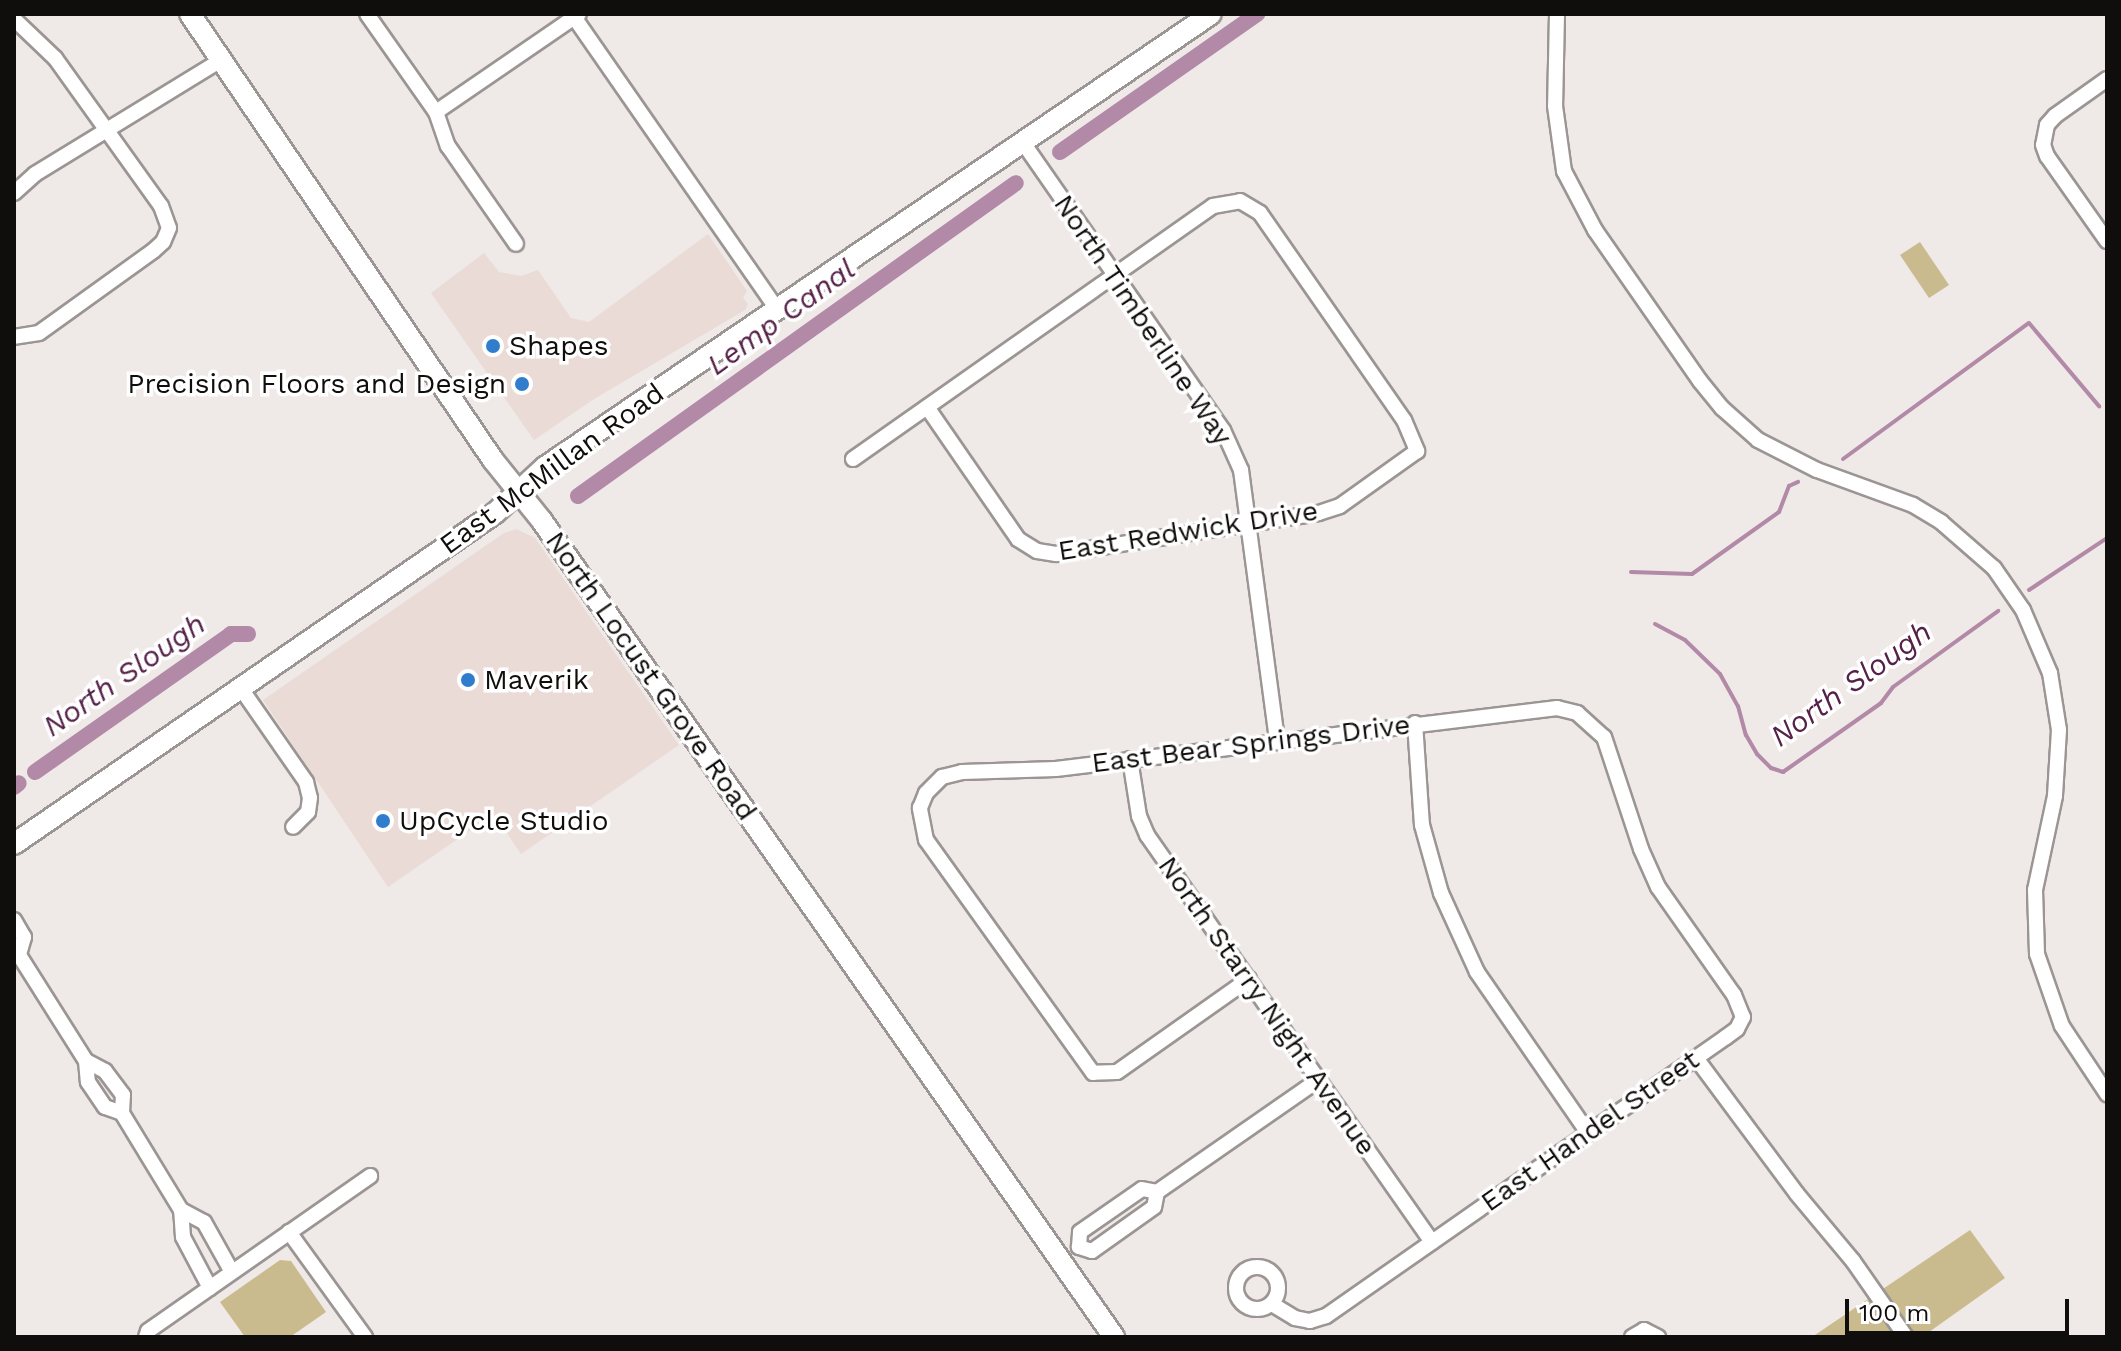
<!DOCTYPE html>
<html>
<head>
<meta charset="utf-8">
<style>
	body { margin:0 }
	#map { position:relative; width:2121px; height:1351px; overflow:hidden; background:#efe9e7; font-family:"Work Sans",sans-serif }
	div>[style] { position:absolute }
	.built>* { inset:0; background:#eadbd7 }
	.green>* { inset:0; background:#cabb8f }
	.stream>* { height:4px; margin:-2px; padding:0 2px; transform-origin:2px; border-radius:2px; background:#b289a6 }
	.canal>* { height:16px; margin:-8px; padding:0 8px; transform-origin:8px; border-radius:8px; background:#b289a6 }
	.roads { filter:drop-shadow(2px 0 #9b9593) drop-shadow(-2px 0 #9b9593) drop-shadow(0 2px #9b9593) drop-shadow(0 -2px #9b9593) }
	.minor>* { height:14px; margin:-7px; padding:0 7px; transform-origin:7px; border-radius:7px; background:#fff }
	.minor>.ring { margin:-7px; padding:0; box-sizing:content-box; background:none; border:14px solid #fff; border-radius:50% }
	.secondary>* { height:20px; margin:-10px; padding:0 10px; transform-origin:10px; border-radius:10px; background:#fff }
	.dots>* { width:22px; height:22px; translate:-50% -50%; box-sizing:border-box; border:4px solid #fff; border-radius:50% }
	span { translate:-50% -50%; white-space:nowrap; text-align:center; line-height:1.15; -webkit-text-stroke:7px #fff; paint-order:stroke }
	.street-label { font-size:28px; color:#100e0d }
	.poi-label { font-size:28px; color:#100e0d }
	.left { translate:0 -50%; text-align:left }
	.right { translate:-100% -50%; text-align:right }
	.water-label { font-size:30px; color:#552148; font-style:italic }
	.frame { position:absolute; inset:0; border:16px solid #100e0d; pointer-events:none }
	.scale { position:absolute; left:1845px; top:1299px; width:224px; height:36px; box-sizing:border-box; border:4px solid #100e0d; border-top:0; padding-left:10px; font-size:24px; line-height:28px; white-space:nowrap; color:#100e0d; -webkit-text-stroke:6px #fff; paint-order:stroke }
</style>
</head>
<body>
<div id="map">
	<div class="built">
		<i style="clip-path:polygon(708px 234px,747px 291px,743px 298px,748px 304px,745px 310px,594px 399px,534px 440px,431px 293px,484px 253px,499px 272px,521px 276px,538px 270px,571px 318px,589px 322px)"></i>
		<i style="clip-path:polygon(516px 529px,535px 538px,679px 745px,521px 854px,494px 814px,388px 887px,263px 700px,504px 533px)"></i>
	</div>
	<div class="green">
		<i style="clip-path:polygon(1920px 242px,1949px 285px,1929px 298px,1900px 255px)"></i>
		<i style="clip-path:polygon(1970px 1230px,2005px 1278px,1922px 1337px,1812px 1337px)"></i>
		<i style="clip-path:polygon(280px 1260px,291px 1261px,326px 1312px,290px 1337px,245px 1337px,220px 1302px)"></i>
	</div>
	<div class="stream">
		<i style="left:1843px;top:459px;width:230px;rotate:-36.2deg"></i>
		<i style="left:2029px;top:323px;width:109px;rotate:49.9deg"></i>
		<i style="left:1631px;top:572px;width:61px;rotate:1.9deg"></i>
		<i style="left:1692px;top:574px;width:107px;rotate:-35.5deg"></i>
		<i style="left:1779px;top:512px;width:28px;rotate:-69deg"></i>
		<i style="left:1789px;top:486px;width:10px;rotate:-24deg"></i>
		<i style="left:2029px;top:590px;width:94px;rotate:-33.7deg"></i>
		<i style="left:1655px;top:624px;width:34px;rotate:28deg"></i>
		<i style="left:1685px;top:640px;width:49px;rotate:44.2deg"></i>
		<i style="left:1720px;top:674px;width:37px;rotate:61deg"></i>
		<i style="left:1738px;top:706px;width:30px;rotate:75deg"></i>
		<i style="left:1746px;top:735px;width:22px;rotate:60deg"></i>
		<i style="left:1757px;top:754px;width:20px;rotate:45deg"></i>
		<i style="left:1771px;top:768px;width:13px;rotate:18deg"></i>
		<i style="left:1783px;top:772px;width:120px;rotate:-35.1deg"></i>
		<i style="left:1881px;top:703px;width:20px;rotate:-53deg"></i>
		<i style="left:1893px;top:687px;width:130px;rotate:-35.9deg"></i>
	</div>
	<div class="canal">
		<i style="left:1060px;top:152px;width:241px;rotate:-35deg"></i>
		<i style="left:578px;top:496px;width:538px;rotate:-35.55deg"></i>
		<i style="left:35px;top:772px;width:240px;rotate:-35.1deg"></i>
		<i style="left:231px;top:634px;width:17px"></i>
		<i style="left:14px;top:787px;width:6px;rotate:-39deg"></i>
	</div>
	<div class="roads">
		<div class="minor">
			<i style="left:367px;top:14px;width:120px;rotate:54.9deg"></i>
			<i style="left:436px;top:112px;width:36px;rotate:71deg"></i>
			<i style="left:448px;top:146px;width:119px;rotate:55.2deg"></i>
			<i style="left:1557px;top:14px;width:92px;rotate:91.2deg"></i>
			<i style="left:1555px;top:106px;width:66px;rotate:82.1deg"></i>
			<i style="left:1564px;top:171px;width:67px;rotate:62.3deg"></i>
			<i style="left:1595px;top:230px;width:184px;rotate:55.2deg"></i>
			<i style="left:1700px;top:381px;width:35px;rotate:51deg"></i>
			<i style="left:1722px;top:408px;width:48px;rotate:41.6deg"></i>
			<i style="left:1758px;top:440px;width:66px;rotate:27deg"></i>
			<i style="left:1817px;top:470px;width:102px;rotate:20deg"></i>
			<i style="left:1913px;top:505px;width:33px;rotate:31deg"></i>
			<i style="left:1941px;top:522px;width:70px;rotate:41deg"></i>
			<i style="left:1994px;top:568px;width:51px;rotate:55.4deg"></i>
			<i style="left:2023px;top:610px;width:69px;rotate:66.8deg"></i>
			<i style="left:2050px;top:673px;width:58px;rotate:81deg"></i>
			<i style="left:2059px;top:730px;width:66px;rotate:93.5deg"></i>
			<i style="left:2055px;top:796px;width:96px;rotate:102deg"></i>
			<i style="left:2035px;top:890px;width:64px;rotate:88.2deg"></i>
			<i style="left:2037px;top:954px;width:76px;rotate:70.9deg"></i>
			<i style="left:2062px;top:1026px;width:82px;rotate:56.5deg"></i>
			<i style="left:574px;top:17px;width:358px;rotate:55.2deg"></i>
			<i style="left:14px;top:19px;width:57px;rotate:43.6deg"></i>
			<i style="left:55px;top:58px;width:182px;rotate:54.4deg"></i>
			<i style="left:161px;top:206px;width:23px;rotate:70deg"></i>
			<i style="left:169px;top:228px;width:15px;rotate:113deg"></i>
			<i style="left:163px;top:242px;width:13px;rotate:138deg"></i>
			<i style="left:153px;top:251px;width:140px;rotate:144.3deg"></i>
			<i style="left:39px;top:333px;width:25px;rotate:171deg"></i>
			<i style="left:2107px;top:79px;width:64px;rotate:144.6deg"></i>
			<i style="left:2055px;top:116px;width:12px;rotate:132deg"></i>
			<i style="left:2047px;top:125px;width:20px;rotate:101deg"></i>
			<i style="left:2043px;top:145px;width:12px;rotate:70deg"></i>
			<i style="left:2047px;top:156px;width:104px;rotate:54.8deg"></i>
			<i style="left:436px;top:112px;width:173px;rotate:-34.4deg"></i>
			<i style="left:1024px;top:144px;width:348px;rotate:55.2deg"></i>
			<i style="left:1223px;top:430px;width:44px;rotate:65.8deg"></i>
			<i style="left:1241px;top:470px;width:272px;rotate:82.4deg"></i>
			<i style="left:14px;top:193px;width:28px;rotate:-42deg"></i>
			<i style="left:35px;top:174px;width:218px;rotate:-31.5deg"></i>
			<i style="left:853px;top:459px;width:440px;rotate:-35.1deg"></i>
			<i style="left:1213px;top:206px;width:27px;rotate:-10deg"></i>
			<i style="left:1240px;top:201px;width:23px;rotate:31deg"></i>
			<i style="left:1260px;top:213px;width:252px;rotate:55.2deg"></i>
			<i style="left:1404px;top:420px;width:34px;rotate:67deg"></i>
			<i style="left:1417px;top:451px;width:95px;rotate:144.5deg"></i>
			<i style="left:1340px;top:506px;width:22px;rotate:162deg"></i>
			<i style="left:1319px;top:513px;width:266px;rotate:171.1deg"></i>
			<i style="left:1056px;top:554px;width:19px;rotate:-171deg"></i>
			<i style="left:1037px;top:551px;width:22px;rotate:-148deg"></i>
			<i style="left:1018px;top:539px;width:160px;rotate:-124.6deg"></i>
			<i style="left:240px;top:687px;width:116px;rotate:55.2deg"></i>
			<i style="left:306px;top:782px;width:16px;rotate:76deg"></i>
			<i style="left:310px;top:798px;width:14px;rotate:98deg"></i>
			<i style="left:308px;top:812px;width:21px;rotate:135deg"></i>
			<i style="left:1415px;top:723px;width:102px;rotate:86.1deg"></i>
			<i style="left:1422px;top:825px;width:71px;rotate:74.4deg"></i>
			<i style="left:1441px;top:893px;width:87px;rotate:65.5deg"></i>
			<i style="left:1477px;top:972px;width:196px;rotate:55.4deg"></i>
			<i style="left:1130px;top:759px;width:58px;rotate:81deg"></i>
			<i style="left:1139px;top:816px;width:21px;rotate:67deg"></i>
			<i style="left:1147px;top:835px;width:497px;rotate:55deg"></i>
			<i style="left:14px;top:920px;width:20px;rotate:60deg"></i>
			<i style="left:24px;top:937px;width:19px;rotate:106deg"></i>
			<i style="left:19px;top:955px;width:6px;rotate:-149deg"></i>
			<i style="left:19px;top:955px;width:125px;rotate:57.7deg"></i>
			<i style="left:86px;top:1061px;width:21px;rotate:85deg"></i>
			<i style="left:88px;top:1082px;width:30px;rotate:56deg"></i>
			<i style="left:105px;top:1107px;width:18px;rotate:19deg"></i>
			<i style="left:122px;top:1113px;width:18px;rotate:-87deg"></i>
			<i style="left:123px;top:1095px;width:30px;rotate:-127deg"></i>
			<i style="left:105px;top:1071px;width:21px;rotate:-152deg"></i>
			<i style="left:1249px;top:979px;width:161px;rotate:144.8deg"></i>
			<i style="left:1117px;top:1072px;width:24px;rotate:178deg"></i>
			<i style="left:1093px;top:1073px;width:287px;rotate:-125.6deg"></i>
			<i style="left:926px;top:840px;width:33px;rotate:-101deg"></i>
			<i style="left:920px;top:808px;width:16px;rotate:-68deg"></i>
			<i style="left:926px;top:793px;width:23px;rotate:-45deg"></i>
			<i style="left:942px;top:777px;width:21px;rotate:-14deg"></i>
			<i style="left:962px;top:772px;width:94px;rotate:-1.8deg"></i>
			<i style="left:1056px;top:769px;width:505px;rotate:-6.94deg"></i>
			<i style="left:1557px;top:708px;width:21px;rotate:14deg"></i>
			<i style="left:1577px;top:713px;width:36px;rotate:42deg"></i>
			<i style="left:1604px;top:737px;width:118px;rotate:71.7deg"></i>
			<i style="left:1641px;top:849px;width:42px;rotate:65.9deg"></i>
			<i style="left:1658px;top:887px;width:132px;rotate:54.9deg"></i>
			<i style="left:1734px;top:995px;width:24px;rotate:68deg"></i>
			<i style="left:1743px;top:1017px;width:13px;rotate:117deg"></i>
			<i style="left:1737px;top:1029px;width:14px;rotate:144deg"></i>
			<i style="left:1726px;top:1037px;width:488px;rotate:145.1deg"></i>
			<i style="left:1326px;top:1316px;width:17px;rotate:163deg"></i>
			<i style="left:1310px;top:1321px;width:15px;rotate:-169deg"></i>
			<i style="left:1295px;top:1318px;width:27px;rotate:-149deg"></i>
			<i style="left:1696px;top:1058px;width:169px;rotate:53.4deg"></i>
			<i style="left:1797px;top:1194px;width:87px;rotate:50.1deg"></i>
			<i style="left:1853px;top:1261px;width:93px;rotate:55.1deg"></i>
			<i style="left:122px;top:1113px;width:114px;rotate:58.7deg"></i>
			<i style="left:1142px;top:1189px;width:15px;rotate:11deg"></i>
			<i style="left:1157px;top:1192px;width:15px;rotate:101deg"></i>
			<i style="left:1154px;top:1207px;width:76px;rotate:144.6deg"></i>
			<i style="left:1092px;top:1251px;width:14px;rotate:-163deg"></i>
			<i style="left:1079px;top:1247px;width:15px;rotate:-86deg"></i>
			<i style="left:1080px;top:1232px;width:75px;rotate:-34.7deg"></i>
			<i style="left:1157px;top:1192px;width:196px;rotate:-34.8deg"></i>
			<i style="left:289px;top:1232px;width:130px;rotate:54.1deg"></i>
			<i class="ring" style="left:1236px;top:1267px;width:28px;height:28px"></i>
			<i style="left:210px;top:1288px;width:58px;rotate:-117.9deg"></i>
			<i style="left:183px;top:1237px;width:27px;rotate:-94deg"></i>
			<i style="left:181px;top:1210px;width:26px;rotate:28deg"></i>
			<i style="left:204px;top:1222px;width:57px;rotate:60.8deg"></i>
			<i style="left:146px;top:1337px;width:6px;rotate:-72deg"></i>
			<i style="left:148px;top:1331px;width:271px;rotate:-34.9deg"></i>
			<i style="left:1632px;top:1337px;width:14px;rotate:-30deg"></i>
			<i style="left:1644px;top:1330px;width:16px;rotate:27deg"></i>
		</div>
		<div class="secondary">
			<i style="left:190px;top:14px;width:539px;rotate:55.81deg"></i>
			<i style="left:493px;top:460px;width:78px;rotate:51.2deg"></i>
			<i style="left:542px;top:521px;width:997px;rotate:54.97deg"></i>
			<i style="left:14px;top:844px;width:584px;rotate:-34.53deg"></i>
			<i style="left:495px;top:513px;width:68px;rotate:-42.6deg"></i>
			<i style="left:545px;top:467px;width:805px;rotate:-34.22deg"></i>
		</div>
	</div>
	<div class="dots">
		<i style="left:493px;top:346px;background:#307dcd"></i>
		<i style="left:522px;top:384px;background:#307dcd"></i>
		<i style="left:468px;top:680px;background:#307dcd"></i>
		<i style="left:383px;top:821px;background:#307dcd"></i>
	</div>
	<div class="street-label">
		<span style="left:1143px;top:320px;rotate:56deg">North Timberline Way</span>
		<span style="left:552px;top:469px;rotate:-36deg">East McMillan Road</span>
		<span style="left:1188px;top:531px;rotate:-9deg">East Redwick Drive</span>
		<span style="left:651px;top:676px;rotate:55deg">North Locust Grove Road</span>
		<span style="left:1251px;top:744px;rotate:-7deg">East Bear Springs Drive</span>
		<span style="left:1267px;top:1006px;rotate:55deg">North Starry Night Avenue</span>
		<span style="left:1590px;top:1131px;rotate:-35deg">East Handel Street</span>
	</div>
	<div class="poi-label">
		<span class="left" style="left:509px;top:346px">Shapes</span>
		<span class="right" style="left:506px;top:384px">Precision Floors and Design</span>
		<span class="left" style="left:484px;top:680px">Maverik</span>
		<span class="left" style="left:399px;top:821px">UpCycle Studio</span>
	</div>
	<div class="water-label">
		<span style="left:781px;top:317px;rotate:-36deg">Lemp Canal</span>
		<span style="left:124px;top:675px;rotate:-35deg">North Slough</span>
		<span style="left:1851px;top:684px;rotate:-36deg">North Slough</span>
	</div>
	<div class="frame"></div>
	<div class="scale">100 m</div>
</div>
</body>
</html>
